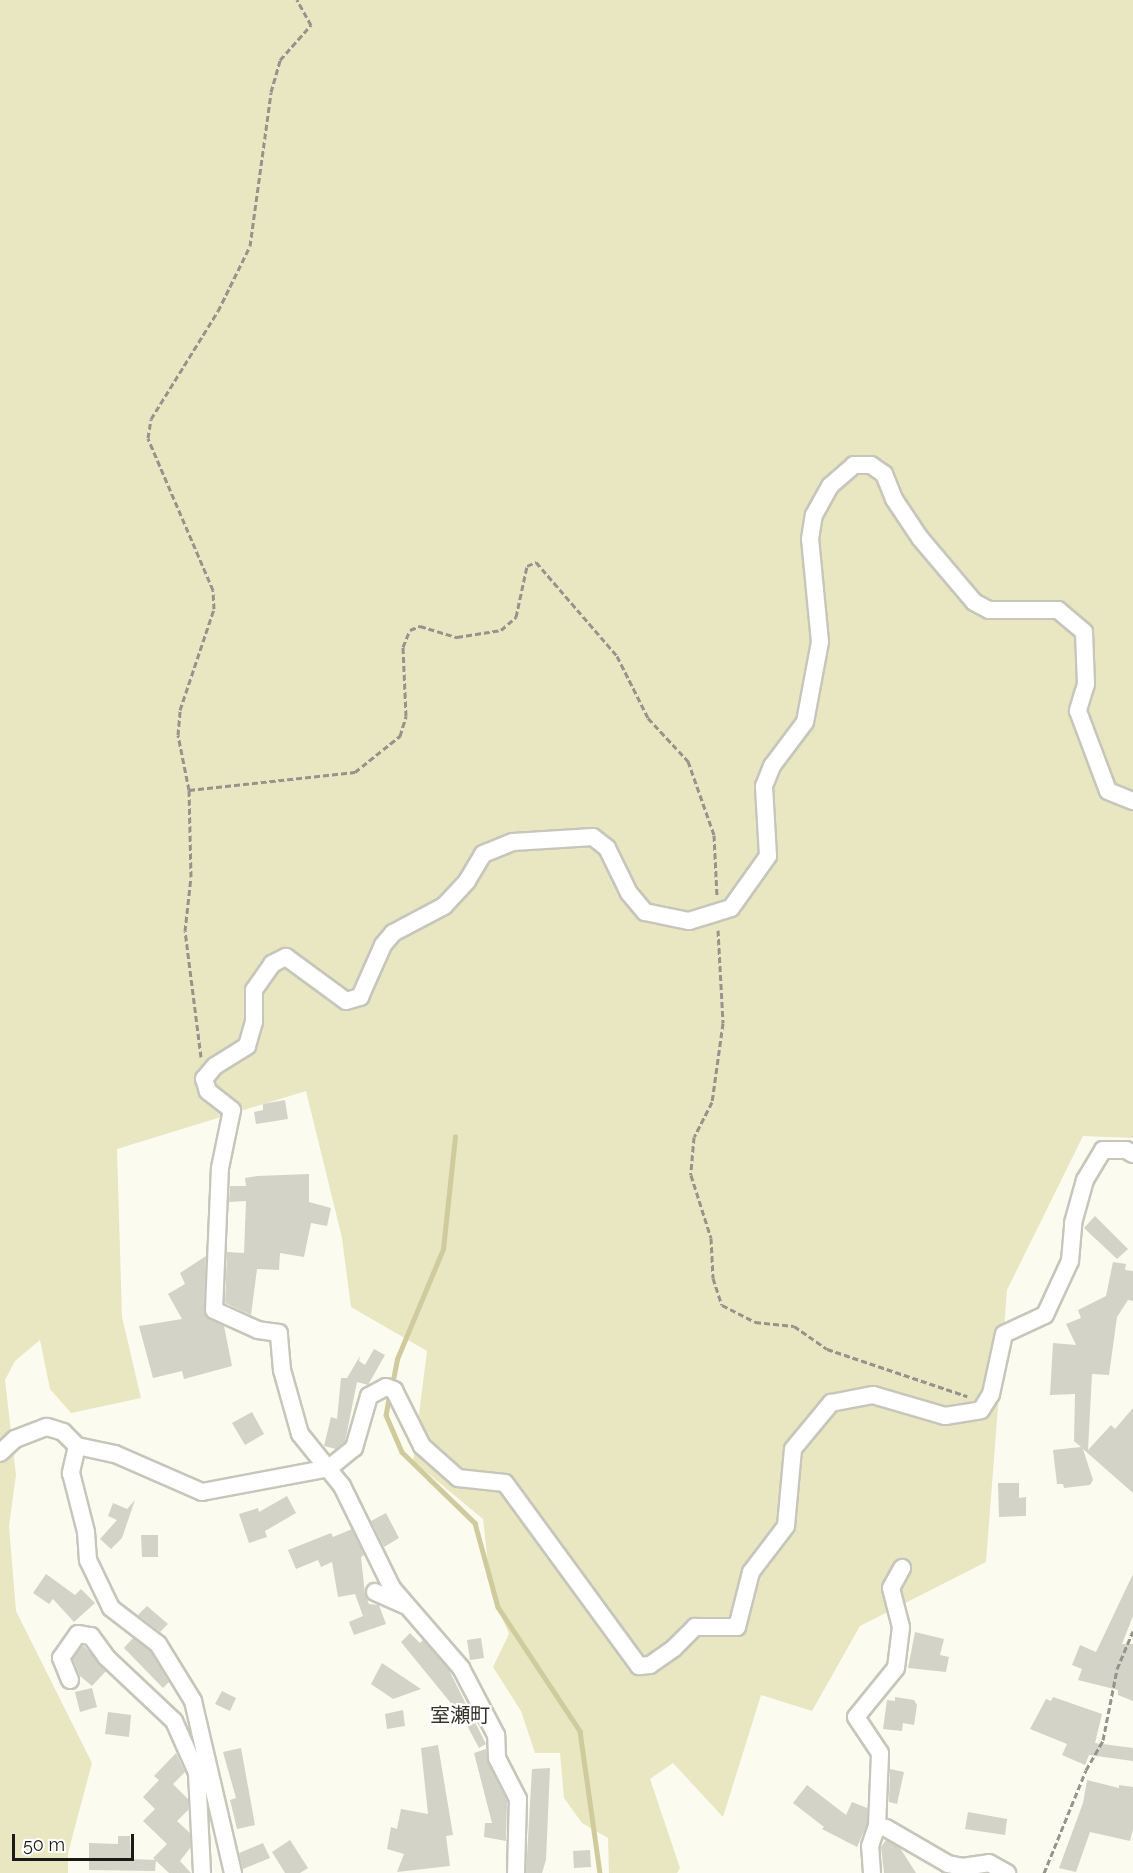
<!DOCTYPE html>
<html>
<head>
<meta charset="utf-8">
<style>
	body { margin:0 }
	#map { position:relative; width:1133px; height:1873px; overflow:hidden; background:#fcfbef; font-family:Raleway,"Noto Sans JP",sans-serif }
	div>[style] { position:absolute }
	.green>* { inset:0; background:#e9e6c2 }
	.stream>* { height:4.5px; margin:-2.25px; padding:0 2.25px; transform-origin:2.25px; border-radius:2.25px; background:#d0cb9d }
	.building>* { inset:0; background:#d4d3c8 }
	.path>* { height:3px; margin-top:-1.5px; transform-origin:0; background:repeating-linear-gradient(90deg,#94948c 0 6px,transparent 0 9px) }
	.roads { filter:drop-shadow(2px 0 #c7c6bb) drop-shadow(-2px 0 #c7c6bb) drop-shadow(0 2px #c7c6bb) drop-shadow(0 -2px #c7c6bb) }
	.minor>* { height:16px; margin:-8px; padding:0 8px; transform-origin:8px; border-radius:8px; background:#fff }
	span { translate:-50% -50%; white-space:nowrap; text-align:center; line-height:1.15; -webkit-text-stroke:4.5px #fff; paint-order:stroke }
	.neighbourhood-label { font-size:20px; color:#34332a }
	.scale { position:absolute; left:12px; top:1834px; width:122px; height:27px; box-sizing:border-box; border:3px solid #1a1a16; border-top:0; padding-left:8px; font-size:18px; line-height:21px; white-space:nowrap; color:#1a1a16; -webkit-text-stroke:4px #fff; paint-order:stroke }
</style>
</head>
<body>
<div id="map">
	<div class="green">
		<i style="clip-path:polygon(0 0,1133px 0,1133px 1138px,1083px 1136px,1007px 1290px,986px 1562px,860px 1626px,812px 1711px,761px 1695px,723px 1817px,673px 1763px,650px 1779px,680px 1868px,677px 1873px,609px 1873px,608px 1838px,582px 1823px,564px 1798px,560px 1753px,535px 1753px,521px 1711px,493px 1667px,509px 1634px,491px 1592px,483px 1519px,413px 1461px,427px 1351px,351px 1307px,342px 1238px,306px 1091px,117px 1149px,122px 1317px,141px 1398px,71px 1413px,50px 1389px,40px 1340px,15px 1361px,5px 1380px,16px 1475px,9px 1526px,16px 1611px,92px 1763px,68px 1853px,68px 1873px,0 1873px)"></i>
	</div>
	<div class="stream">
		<i style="left:392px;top:1385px;width:26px;rotate:-79deg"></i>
		<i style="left:397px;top:1359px;width:119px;rotate:-67.3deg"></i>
		<i style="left:443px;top:1249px;width:113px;rotate:-83.9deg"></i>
		<i style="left:390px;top:1393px;width:22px;rotate:100deg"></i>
		<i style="left:386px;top:1415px;width:40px;rotate:66.6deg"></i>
		<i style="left:402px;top:1452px;width:102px;rotate:44.2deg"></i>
		<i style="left:475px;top:1523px;width:87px;rotate:74.7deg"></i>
		<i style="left:498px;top:1607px;width:149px;rotate:56.5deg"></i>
		<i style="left:580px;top:1731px;width:143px;rotate:82deg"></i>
	</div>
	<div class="building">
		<i style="clip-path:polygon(285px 1100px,288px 1119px,256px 1124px,254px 1112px,263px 1110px,263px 1104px)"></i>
		<i style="clip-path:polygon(309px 1174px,309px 1202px,331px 1208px,327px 1226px,311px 1223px,304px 1257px,280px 1253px,279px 1270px,257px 1269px,251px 1315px,225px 1303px,227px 1252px,244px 1253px,246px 1201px,229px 1202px,230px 1186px,246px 1186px,245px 1178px,257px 1176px)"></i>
		<i style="clip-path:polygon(1095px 1216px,1128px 1249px,1117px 1259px,1084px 1228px)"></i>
		<i style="clip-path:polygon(206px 1256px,204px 1310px,209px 1319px,224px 1326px,232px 1366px,184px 1379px,182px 1371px,153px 1378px,139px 1326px,182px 1319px,168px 1294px,185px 1284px,180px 1273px)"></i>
		<i style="clip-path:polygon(1113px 1262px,1126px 1264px,1125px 1270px,1133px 1271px,1133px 1301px,1128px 1300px,1117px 1317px,1109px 1375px,1092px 1374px,1088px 1450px,1111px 1425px,1115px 1429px,1133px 1408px,1133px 1493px,1083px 1449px,1093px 1480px,1090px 1485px,1064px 1488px,1063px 1484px,1057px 1484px,1053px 1450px,1081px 1447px,1074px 1441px,1075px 1394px,1050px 1395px,1053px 1343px,1076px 1345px,1066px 1324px,1081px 1318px,1078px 1310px,1106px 1296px)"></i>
		<i style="clip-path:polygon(374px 1349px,385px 1355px,368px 1385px,357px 1382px,345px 1442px,336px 1449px,324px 1446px,331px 1417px,337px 1419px,341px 1378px,347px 1378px,360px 1356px,359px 1361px,365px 1365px)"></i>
		<i style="clip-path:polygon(252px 1412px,264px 1434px,245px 1445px,232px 1423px)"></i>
		<i style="clip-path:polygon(998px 1483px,1019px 1483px,1019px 1498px,1026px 1497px,1026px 1516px,999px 1517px)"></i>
		<i style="clip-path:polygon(287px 1496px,296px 1513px,265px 1531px,267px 1537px,249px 1543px,239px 1514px,258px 1508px,259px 1512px)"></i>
		<i style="clip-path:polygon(135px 1500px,122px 1538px,111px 1549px,100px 1539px,117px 1520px,108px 1516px,113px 1503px,127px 1509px)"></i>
		<i style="clip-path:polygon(386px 1513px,399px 1538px,384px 1547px,371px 1521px)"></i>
		<i style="clip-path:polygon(352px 1529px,364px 1555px,361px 1557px,365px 1594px,369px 1604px,379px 1605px,386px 1624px,354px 1635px,349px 1622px,363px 1616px,355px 1594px,338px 1597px,332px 1562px,321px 1567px,318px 1560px,296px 1569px,288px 1550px,331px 1533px,333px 1537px)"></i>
		<i style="clip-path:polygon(141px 1535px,158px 1535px,158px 1557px,142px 1557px)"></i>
		<i style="clip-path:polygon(46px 1574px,75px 1595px,81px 1589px,95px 1603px,74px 1622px,53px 1599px,49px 1604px,33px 1593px)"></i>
		<i style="clip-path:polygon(1133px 1574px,1133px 1616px,1122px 1644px,1133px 1644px,1133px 1701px,1118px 1695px,1118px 1690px,1078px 1680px,1082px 1669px,1072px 1665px,1080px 1645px,1096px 1652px)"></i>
		<i style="clip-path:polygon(147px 1606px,168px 1624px,160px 1632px,138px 1615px)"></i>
		<i style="clip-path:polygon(915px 1632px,944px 1639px,940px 1655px,949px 1657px,946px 1672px,908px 1668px)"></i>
		<i style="clip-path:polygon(410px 1633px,420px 1643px,423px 1640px,449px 1670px,486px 1744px,479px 1748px,463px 1718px,401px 1642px)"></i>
		<i style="clip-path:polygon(133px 1638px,150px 1651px,169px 1682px,163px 1688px,124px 1648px)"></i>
		<i style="clip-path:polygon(481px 1638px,484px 1658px,470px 1660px,467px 1640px)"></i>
		<i style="clip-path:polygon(83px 1645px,106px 1671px,92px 1686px,80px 1676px,73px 1659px)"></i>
		<i style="clip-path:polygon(382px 1663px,421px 1689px,393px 1699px,371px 1684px)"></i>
		<i style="clip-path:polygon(92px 1688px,97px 1707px,80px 1712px,75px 1692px)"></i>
		<i style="clip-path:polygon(222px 1691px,236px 1698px,230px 1711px,215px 1704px)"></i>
		<i style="clip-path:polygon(895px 1697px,914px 1700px,917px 1705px,914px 1725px,903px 1723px,902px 1731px,883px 1729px,887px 1700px,895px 1701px)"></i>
		<i style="clip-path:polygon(1053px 1697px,1102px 1714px,1095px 1743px,1133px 1748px,1133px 1761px,1089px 1755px,1085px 1765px,1062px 1755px,1067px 1744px,1030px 1729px,1046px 1699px,1051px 1701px)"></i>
		<i style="clip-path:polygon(403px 1710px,405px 1726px,387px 1729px,385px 1714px)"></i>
		<i style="clip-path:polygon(108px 1712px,131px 1715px,129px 1737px,105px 1734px)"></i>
		<i style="clip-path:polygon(438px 1745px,453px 1835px,446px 1836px,450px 1866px,397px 1872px,404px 1854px,387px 1849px,391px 1827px,397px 1829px,401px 1809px,428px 1814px,421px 1748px)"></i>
		<i style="clip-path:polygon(241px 1748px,255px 1825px,237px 1829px,230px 1800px,236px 1798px,223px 1752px)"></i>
		<i style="clip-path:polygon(486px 1749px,488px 1763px,507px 1801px,506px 1841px,484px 1837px,485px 1823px,492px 1823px,474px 1753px)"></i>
		<i style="clip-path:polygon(176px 1753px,185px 1772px,173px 1784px,188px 1799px,188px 1810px,177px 1821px,190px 1833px,190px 1848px,180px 1861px,191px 1873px,169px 1873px,153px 1858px,167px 1844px,143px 1821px,155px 1809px,143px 1797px,159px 1780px,154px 1776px)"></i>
		<i style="clip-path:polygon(550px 1768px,546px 1860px,542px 1873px,526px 1873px,532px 1769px)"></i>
		<i style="clip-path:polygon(890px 1769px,904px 1772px,897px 1804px,889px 1802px)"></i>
		<i style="clip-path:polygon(1087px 1780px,1119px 1788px,1119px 1785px,1133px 1787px,1133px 1829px,1130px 1841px,1090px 1832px,1076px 1872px,1059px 1868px,1083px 1803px)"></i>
		<i style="clip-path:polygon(807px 1785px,846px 1815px,852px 1802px,867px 1808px,867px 1824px,857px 1847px,822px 1829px,824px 1827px,793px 1803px)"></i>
		<i style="clip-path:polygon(968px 1812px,1007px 1819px,1005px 1835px,965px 1829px)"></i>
		<i style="clip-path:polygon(118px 1836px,130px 1836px,131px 1859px,156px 1860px,155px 1871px,89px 1870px,89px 1843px,118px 1844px)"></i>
		<i style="clip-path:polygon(290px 1840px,308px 1868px,300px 1873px,285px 1873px,272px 1852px)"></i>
		<i style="clip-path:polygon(886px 1840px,900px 1848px,916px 1873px,884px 1873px,881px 1847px)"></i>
		<i style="clip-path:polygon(263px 1843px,270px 1858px,243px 1869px,239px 1853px)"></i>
		<i style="clip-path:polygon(590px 1850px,591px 1867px,574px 1868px,573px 1851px)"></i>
	</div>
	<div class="path">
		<i style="left:189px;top:790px;width:167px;rotate:-6.2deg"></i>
		<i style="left:355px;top:772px;width:58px;rotate:-38.7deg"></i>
		<i style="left:400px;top:736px;width:21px;rotate:-73deg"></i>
		<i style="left:406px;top:716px;width:69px;rotate:-92.5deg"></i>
		<i style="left:403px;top:647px;width:18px;rotate:-68deg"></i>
		<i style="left:410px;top:630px;width:11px;rotate:-22deg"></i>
		<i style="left:420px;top:626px;width:39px;rotate:17deg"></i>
		<i style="left:457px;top:637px;width:45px;rotate:-9deg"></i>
		<i style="left:501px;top:630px;width:20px;rotate:-41deg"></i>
		<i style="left:516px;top:617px;width:52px;rotate:-77.8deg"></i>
		<i style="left:527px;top:566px;width:10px;rotate:-24deg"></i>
		<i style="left:536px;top:562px;width:124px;rotate:49.2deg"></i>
		<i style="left:617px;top:656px;width:69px;rotate:63.4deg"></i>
		<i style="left:648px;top:718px;width:59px;rotate:47.1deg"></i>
		<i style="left:688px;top:761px;width:78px;rotate:70.6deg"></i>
		<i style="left:714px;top:835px;width:61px;rotate:87.2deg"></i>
		<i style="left:718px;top:930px;width:93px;rotate:86.9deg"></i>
		<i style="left:723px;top:1023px;width:80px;rotate:97.9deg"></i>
		<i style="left:712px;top:1102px;width:39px;rotate:117deg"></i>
		<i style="left:694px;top:1137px;width:38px;rotate:95deg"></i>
		<i style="left:691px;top:1175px;width:66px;rotate:72.4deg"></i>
		<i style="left:711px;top:1238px;width:40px;rotate:87.1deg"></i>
		<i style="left:713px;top:1278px;width:28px;rotate:72deg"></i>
		<i style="left:722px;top:1305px;width:37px;rotate:27deg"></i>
		<i style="left:755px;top:1322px;width:39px;rotate:6deg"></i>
		<i style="left:794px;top:1326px;width:40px;rotate:34.9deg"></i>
		<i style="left:827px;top:1349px;width:148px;rotate:18.6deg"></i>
		<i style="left:201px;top:1057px;width:127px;rotate:-97.2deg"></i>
		<i style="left:185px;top:931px;width:54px;rotate:-83.7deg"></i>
		<i style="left:191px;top:877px;width:87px;rotate:-91.3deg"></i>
		<i style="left:189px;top:790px;width:56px;rotate:-101.3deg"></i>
		<i style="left:178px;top:735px;width:25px;rotate:-85deg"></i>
		<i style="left:180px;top:710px;width:107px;rotate:-71.4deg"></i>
		<i style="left:214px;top:609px;width:19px;rotate:-93deg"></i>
		<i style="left:213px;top:590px;width:165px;rotate:-113.2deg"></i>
		<i style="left:148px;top:438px;width:19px;rotate:-81deg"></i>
		<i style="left:151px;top:419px;width:127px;rotate:-58.2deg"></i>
		<i style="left:218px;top:311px;width:72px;rotate:-63.8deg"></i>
		<i style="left:250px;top:246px;width:155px;rotate:-82.2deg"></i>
		<i style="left:271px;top:92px;width:33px;rotate:-74deg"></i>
		<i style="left:280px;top:60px;width:47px;rotate:-48.5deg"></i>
		<i style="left:311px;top:25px;width:29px;rotate:-119deg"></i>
		<i style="left:1044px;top:1873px;width:111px;rotate:-67.8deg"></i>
		<i style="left:1086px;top:1770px;width:34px;rotate:-60deg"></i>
		<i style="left:1103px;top:1740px;width:72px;rotate:-78.8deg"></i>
		<i style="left:1117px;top:1669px;width:41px;rotate:-67.2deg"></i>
	</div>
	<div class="roads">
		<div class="minor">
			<i style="left:77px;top:1446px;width:28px;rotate:103deg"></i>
			<i style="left:71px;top:1473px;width:61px;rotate:75.7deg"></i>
			<i style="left:86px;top:1532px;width:28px;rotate:86deg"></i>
			<i style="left:88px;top:1560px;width:53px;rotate:64.4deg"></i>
			<i style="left:111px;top:1608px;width:59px;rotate:37.5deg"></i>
			<i style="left:158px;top:1644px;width:67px;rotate:58.4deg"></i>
			<i style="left:193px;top:1701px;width:177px;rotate:76.9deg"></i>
			<i style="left:0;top:1453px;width:21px;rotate:-43deg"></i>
			<i style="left:15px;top:1439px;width:34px;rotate:-21deg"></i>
			<i style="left:47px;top:1427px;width:17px;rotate:17deg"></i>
			<i style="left:63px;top:1432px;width:20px;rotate:45deg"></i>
			<i style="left:77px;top:1446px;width:39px;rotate:12deg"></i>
			<i style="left:115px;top:1454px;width:95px;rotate:23.6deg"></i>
			<i style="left:202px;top:1492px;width:129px;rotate:-10.7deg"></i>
			<i style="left:329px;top:1468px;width:32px;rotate:-39deg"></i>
			<i style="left:354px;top:1448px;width:54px;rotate:-73.9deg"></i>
			<i style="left:369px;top:1396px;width:19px;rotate:-28deg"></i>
			<i style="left:386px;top:1387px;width:9px;rotate:21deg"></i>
			<i style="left:394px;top:1390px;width:63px;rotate:63.4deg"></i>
			<i style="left:422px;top:1446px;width:48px;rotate:41.6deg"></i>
			<i style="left:458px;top:1478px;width:47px;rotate:6.1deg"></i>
			<i style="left:505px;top:1483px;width:227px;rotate:53.8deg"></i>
			<i style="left:639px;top:1666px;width:11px;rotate:-5deg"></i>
			<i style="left:650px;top:1665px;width:29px;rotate:-35deg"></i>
			<i style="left:674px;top:1648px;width:30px;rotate:-45deg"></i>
			<i style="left:695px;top:1627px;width:42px"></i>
			<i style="left:737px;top:1627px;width:57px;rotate:-75.7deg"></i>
			<i style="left:751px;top:1572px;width:58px;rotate:-52.7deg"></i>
			<i style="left:786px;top:1526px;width:77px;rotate:-84.8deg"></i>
			<i style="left:793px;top:1449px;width:60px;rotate:-50.4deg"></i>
			<i style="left:831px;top:1403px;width:43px;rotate:-10.8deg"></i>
			<i style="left:873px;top:1395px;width:75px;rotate:16.3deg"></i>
			<i style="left:945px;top:1416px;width:36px;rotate:-9deg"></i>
			<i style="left:981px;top:1410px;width:19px;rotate:-58deg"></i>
			<i style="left:991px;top:1394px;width:61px;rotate:-77.8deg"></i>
			<i style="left:1004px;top:1334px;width:45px;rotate:-24.9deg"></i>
			<i style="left:1045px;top:1315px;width:60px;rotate:-65.2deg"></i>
			<i style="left:1070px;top:1261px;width:38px;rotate:-85deg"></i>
			<i style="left:1073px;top:1223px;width:45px;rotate:-74.4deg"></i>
			<i style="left:1085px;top:1180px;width:35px;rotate:-59deg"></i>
			<i style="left:1103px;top:1150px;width:23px"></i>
			<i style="left:1126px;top:1150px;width:8px;rotate:30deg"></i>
			<i style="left:375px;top:1592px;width:32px;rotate:24deg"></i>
			<i style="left:70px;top:1680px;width:24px;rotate:-112deg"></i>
			<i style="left:61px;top:1658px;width:29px;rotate:-55deg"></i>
			<i style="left:78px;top:1634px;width:13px;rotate:9deg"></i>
			<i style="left:91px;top:1636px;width:26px;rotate:54deg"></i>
			<i style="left:106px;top:1657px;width:93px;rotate:43.3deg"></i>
			<i style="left:174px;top:1721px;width:57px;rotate:66.1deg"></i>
			<i style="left:197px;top:1773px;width:100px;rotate:87.1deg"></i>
			<i style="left:877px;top:1826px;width:9px;rotate:13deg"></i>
			<i style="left:886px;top:1828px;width:72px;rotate:30.1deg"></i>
			<i style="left:948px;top:1864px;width:14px;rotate:12deg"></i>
			<i style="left:962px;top:1867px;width:27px;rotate:-8deg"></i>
			<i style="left:989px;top:1863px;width:21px;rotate:29deg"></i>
			<i style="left:516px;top:1873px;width:74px;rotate:-88.5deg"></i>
			<i style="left:518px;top:1799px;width:46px;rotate:-117.1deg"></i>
			<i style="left:497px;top:1758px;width:23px;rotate:-92deg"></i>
			<i style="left:496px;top:1735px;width:76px;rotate:-117.6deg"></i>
			<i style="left:461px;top:1668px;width:106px;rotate:-130.8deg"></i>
			<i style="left:392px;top:1588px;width:114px;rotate:-116.1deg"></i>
			<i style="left:342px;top:1486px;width:67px;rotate:-128.9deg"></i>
			<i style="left:300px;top:1434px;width:66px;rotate:-105.7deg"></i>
			<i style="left:282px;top:1370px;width:37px;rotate:-95deg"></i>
			<i style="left:279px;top:1333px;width:21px;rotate:-172deg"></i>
			<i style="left:258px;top:1330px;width:48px;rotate:-155.6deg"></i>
			<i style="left:214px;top:1310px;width:142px;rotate:-87.6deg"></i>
			<i style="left:220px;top:1168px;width:59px;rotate:-78.3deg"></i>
			<i style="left:232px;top:1110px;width:31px;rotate:-142deg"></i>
			<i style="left:208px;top:1091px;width:13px;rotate:-108deg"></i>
			<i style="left:204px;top:1079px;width:17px;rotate:-50deg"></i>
			<i style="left:215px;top:1066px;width:38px;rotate:-32deg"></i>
			<i style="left:247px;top:1046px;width:25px;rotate:-74deg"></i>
			<i style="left:254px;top:1022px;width:32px;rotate:-90deg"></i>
			<i style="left:254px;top:990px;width:32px;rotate:-55deg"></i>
			<i style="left:272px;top:964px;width:16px;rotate:-27deg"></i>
			<i style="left:286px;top:957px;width:74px;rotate:36.3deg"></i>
			<i style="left:346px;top:1001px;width:15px;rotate:-16deg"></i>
			<i style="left:360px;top:997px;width:57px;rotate:-66.1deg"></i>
			<i style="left:383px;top:945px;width:16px;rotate:-50deg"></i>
			<i style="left:393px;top:933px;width:58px;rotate:-27.9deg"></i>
			<i style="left:444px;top:906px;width:34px;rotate:-47deg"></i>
			<i style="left:467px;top:881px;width:31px;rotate:-59deg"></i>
			<i style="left:483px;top:854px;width:32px;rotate:-22deg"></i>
			<i style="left:513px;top:842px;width:80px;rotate:-3.6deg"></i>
			<i style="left:593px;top:837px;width:18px;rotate:38deg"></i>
			<i style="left:607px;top:848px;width:50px;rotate:63.9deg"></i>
			<i style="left:629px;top:893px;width:25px;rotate:50deg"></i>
			<i style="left:645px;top:912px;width:45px;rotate:11.6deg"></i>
			<i style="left:689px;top:921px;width:44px;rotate:-17.2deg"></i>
			<i style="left:731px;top:908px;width:64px;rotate:-54.6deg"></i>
			<i style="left:768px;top:856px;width:70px;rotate:-93.3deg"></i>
			<i style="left:764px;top:786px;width:22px;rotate:-68deg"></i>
			<i style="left:772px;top:766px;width:55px;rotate:-53.1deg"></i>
			<i style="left:805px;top:722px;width:81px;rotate:-79.4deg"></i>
			<i style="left:820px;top:642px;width:103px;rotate:-95.5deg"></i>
			<i style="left:810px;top:539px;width:24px;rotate:-81deg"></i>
			<i style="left:814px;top:515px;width:33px;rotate:-61deg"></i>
			<i style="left:830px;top:486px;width:32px;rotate:-41deg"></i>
			<i style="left:854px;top:465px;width:17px"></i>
			<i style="left:871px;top:465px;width:16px;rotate:35deg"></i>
			<i style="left:884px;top:474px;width:27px;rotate:68deg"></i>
			<i style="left:894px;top:499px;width:47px;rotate:56.3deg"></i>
			<i style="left:920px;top:538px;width:84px;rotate:49.8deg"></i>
			<i style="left:974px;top:602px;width:17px;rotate:28deg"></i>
			<i style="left:989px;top:610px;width:69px"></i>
			<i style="left:1058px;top:610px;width:34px;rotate:40deg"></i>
			<i style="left:1084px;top:632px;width:52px;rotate:87.8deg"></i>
			<i style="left:1086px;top:684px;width:28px;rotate:107deg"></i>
			<i style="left:1078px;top:711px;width:85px;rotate:69.4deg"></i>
			<i style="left:1108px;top:791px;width:27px;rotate:22deg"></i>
			<i style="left:872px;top:1873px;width:27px;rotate:-94deg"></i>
			<i style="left:870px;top:1846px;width:21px;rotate:-71deg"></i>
			<i style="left:877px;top:1826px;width:73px;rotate:-87.6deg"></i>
			<i style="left:880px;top:1753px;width:43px;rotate:-123.7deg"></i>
			<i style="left:856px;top:1717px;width:63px;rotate:-50.8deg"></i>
			<i style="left:896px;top:1668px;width:41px;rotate:-83deg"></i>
			<i style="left:901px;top:1627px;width:40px;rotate:-104.4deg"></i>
			<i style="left:891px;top:1588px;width:23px;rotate:-61deg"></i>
		</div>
	</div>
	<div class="neighbourhood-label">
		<span style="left:460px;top:1715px">室瀬町</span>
	</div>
	<div class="scale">50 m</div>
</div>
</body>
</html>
